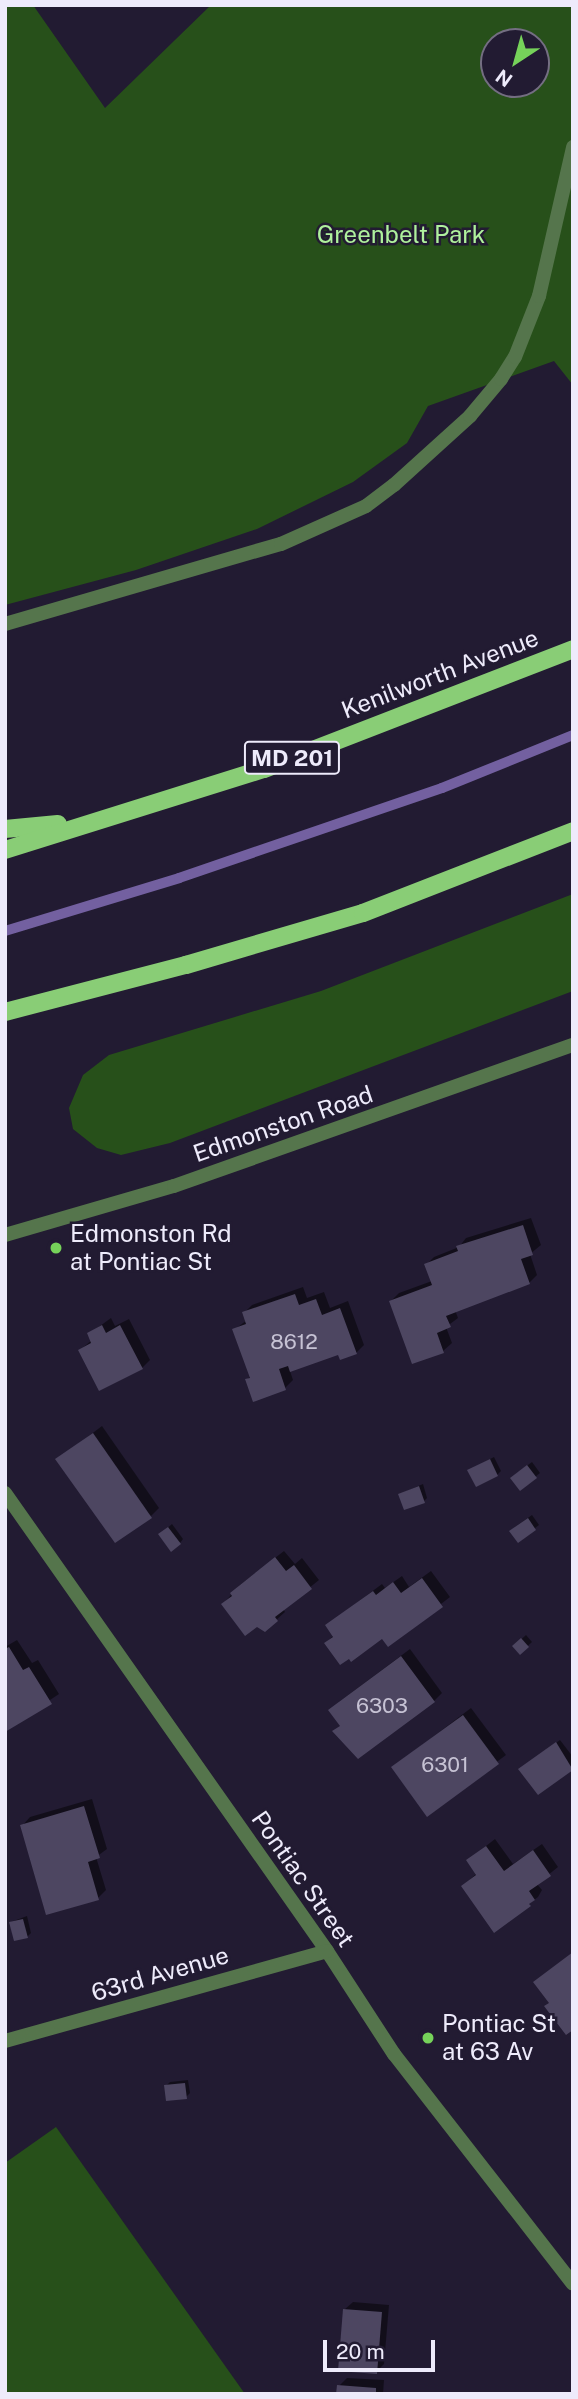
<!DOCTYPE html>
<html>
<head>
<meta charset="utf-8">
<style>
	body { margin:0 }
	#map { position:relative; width:578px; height:2399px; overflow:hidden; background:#221b32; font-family:"Public Sans",sans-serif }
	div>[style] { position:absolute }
	.green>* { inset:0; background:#27501a }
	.shadow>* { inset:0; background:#0007 }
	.stream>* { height:10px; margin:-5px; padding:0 5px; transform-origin:5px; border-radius:5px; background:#7360a0 }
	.building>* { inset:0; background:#4d4661 }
	.service>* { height:14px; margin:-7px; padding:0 7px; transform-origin:7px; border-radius:7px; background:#55754c }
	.minor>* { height:14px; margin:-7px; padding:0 7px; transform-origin:7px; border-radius:7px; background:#55754c }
	.tertiary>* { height:14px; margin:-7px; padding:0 7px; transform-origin:7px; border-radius:7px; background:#55754c }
	.primary>* { height:18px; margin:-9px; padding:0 9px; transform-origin:9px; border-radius:9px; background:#89cd76 }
	.dots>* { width:19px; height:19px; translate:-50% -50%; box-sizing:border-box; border:4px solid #221b32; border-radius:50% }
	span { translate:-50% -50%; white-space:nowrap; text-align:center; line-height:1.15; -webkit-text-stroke:5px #221b32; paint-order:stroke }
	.number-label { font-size:21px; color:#c6c2d4 }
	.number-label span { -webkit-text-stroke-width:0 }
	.shield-label span { padding:2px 5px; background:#221b32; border:2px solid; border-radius:5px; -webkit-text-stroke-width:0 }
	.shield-label { font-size:23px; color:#eeebfb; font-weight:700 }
	.park-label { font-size:24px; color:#aff19d }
	.street-label { font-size:24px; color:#eeebfb }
	.poi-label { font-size:24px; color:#eeebfb }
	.left { translate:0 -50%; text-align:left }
	.frame { position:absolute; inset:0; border:7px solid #eeebfb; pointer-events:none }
	.north { position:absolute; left:480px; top:28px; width:70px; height:70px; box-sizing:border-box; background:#221b32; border:2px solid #746e82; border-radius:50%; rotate:216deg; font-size:19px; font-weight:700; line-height:28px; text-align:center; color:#eeebfb }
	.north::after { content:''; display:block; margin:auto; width:24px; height:32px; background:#76d25a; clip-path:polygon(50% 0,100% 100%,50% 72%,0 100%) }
	.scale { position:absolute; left:323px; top:2340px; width:112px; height:32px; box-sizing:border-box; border:4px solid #eeebfb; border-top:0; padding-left:9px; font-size:21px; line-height:24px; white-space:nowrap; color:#eeebfb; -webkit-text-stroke:5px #221b32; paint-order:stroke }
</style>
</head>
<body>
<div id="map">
	<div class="green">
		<i style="clip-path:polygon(evenodd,5px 5px,33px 5px,105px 108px,211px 5px,573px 5px,573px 385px,554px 361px,428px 406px,407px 443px,353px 482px,257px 529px,136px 570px,5px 605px,5px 5px,494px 42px,536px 42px,536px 84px,494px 84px,494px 42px)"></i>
		<i style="clip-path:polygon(573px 894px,573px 991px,170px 1143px,121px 1155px,97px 1148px,73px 1129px,69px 1108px,83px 1075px,109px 1055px,321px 991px)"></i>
		<i style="clip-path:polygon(56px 2127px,245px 2394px,5px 2394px,5px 2163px)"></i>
	</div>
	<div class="shadow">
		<i style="clip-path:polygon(531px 1218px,541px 1245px,530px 1254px,537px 1275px,529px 1283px,455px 1310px,458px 1318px,446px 1327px,452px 1343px,443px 1351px,413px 1362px,391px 1301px,399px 1293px,432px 1281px,426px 1265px,434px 1257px,459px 1247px,466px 1238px)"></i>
		<i style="clip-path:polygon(303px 1287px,307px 1298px,324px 1292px,330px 1308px,348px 1301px,364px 1345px,356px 1353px,339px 1353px,290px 1371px,293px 1380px,285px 1388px,247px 1380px,251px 1376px,234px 1330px,247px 1320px,244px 1313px,252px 1305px)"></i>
		<i style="clip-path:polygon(111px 1318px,115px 1326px,129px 1319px,150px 1360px,142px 1368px,80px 1350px,92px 1340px,89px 1334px)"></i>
		<i style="clip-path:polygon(102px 1426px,159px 1508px,151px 1516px,57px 1460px)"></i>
		<i style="clip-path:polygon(494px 1457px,501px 1471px,497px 1475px,469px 1470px)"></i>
		<i style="clip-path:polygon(532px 1462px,540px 1473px,521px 1488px,516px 1474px)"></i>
		<i style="clip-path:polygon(423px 1484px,427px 1498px,424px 1501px,400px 1494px)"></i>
		<i style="clip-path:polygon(532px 1515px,539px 1525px,518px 1541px,515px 1527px)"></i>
		<i style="clip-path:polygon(172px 1524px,183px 1539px,180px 1543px,164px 1531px)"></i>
		<i style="clip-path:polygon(284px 1551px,295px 1564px,302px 1558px,319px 1580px,283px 1609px,285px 1612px,265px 1630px,223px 1604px,240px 1585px)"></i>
		<i style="clip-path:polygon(431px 1571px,450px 1597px,388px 1645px,382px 1637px,326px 1643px,334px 1635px,327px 1625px,382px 1584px,385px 1588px,402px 1576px,409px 1587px)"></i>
		<i style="clip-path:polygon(526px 1635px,532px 1642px,520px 1653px,514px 1646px)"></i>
		<i style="clip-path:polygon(17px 1640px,32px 1663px,38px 1660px,59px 1694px,5px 1730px,5px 1647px)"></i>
		<i style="clip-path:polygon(410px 1649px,442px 1693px,434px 1701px,341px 1725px,339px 1702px)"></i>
		<i style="clip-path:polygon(471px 1708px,506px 1755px,427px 1814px,393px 1767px)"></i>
		<i style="clip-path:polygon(560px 1740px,573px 1757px,573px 1768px,538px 1793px,525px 1765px)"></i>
		<i style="clip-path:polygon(92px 1799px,107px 1849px,96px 1857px,106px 1890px,98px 1898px,22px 1826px,30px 1817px)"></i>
		<i style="clip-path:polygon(495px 1839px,513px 1864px,542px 1844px,558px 1867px,537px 1884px,542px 1890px,538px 1897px,494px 1930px,463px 1886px,477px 1873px,468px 1860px)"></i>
		<i style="clip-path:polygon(27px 1916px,31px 1933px,27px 1937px,11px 1922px)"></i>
		<i style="clip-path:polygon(188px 2080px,190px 2093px,186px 2097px,166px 2086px,170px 2082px)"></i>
		<i style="clip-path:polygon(353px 2302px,389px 2305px,384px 2364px,376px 2372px,344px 2310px)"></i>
		<i style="clip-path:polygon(347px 2378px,384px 2380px,383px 2394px,338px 2394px,339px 2386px)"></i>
	</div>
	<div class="stream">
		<i style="left:5px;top:931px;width:182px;rotate:-16.9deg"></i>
		<i style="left:179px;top:878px;width:278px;rotate:-18.9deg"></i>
		<i style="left:442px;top:788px;width:141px;rotate:-22deg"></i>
	</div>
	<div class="building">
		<i style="clip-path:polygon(523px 1225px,533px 1255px,521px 1259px,530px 1284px,446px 1316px,451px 1327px,437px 1333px,444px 1353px,412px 1364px,389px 1301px,432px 1285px,424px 1264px,458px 1251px,456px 1246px)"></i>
		<i style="clip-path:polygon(295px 1294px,299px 1305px,316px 1299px,322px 1315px,340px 1308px,357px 1354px,340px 1360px,338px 1355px,290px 1372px,288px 1366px,279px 1369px,286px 1390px,253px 1402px,245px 1379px,250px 1378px,232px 1329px,246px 1324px,242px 1312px)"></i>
		<i style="clip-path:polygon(102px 1325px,106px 1333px,120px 1325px,143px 1369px,99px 1391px,78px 1350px,91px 1343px,87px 1333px)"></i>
		<i style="clip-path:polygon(93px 1433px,152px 1518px,115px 1543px,55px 1459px)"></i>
		<i style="clip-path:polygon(490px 1459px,498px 1476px,476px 1487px,467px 1470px)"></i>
		<i style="clip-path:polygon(527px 1465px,537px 1478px,520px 1491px,510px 1478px)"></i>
		<i style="clip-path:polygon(419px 1486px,425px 1503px,404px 1510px,398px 1494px)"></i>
		<i style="clip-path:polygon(528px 1518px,536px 1530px,518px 1543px,509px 1531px)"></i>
		<i style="clip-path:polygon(168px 1527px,181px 1544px,171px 1552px,158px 1534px)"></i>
		<i style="clip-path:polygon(275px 1557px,286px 1571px,294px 1565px,312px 1589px,275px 1617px,278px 1621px,265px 1632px,257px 1627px,245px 1636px,221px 1604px,232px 1596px,230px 1593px)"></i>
		<i style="clip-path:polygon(422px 1578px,443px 1607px,388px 1647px,382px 1639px,351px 1662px,349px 1659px,340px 1665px,324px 1643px,333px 1637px,325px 1625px,373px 1591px,376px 1595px,393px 1582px,401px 1593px)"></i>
		<i style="clip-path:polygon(521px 1638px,529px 1647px,520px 1655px,512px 1646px)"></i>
		<i style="clip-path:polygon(9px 1647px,23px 1670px,29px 1667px,52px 1704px,5px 1732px,5px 1649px)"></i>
		<i style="clip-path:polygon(401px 1656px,435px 1702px,358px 1759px,332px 1731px,340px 1726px,328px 1710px)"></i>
		<i style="clip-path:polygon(463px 1715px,499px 1764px,427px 1817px,391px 1767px)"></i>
		<i style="clip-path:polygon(556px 1742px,573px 1770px,538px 1795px,518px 1769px)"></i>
		<i style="clip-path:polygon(84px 1806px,100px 1858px,88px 1862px,99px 1900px,46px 1915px,20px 1825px)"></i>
		<i style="clip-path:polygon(486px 1846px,504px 1871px,533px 1850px,551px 1876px,529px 1891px,535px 1900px,529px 1904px,531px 1906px,494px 1933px,461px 1886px,476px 1875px,466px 1860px)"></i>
		<i style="clip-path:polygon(23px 1919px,28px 1938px,14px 1941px,9px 1922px)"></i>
		<i style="clip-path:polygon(573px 1952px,573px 2030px,566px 2035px,544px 2006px,549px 2003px,533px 1982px)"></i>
		<i style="clip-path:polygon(185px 2083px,187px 2099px,166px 2101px,164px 2085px)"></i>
		<i style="clip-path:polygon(343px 2309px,382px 2312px,377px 2374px,338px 2371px)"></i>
		<i style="clip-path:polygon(337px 2385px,376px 2388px,376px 2394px,336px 2394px)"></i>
	</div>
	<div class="service">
		<i style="left:5px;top:624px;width:287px;rotate:-16.2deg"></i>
		<i style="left:281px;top:544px;width:93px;rotate:-24.1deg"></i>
		<i style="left:366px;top:506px;width:35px;rotate:-37deg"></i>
		<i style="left:394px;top:485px;width:103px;rotate:-42.2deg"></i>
		<i style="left:470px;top:416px;width:48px;rotate:-50deg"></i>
		<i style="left:501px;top:379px;width:26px;rotate:-58deg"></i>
		<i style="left:515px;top:357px;width:66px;rotate:-68.5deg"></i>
		<i style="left:539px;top:296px;width:153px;rotate:-77.1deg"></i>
	</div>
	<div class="minor">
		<i style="left:5px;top:1493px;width:560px;rotate:54.89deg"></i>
		<i style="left:327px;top:1951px;width:123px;rotate:57deg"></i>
		<i style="left:394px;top:2054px;width:291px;rotate:52.1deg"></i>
		<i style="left:5px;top:2041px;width:334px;rotate:-15.6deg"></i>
	</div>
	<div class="tertiary">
		<i style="left:5px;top:1235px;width:176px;rotate:-16.2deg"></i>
		<i style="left:174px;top:1186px;width:423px;rotate:-19.5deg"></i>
	</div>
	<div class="primary">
		<i style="left:5px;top:829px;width:53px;rotate:-5.4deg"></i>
		<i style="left:5px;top:850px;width:271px;rotate:-17.4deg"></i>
		<i style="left:264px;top:769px;width:331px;rotate:-21.2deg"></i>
		<i style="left:5px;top:1012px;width:187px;rotate:-14.6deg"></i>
		<i style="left:186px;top:965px;width:184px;rotate:-16.4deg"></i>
		<i style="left:363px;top:913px;width:225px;rotate:-21.3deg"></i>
	</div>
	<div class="dots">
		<i style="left:56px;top:1248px;background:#76d25a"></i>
		<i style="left:428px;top:2038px;background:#76d25a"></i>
	</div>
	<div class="number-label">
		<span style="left:294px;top:1342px">8612</span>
		<span style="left:382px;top:1706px">6303</span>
		<span style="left:445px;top:1765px">6301</span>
	</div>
	<div class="shield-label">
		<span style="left:292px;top:758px">MD 201</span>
	</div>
	<div class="park-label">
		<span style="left:401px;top:235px">Greenbelt Park</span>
	</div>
	<div class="street-label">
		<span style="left:440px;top:674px;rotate:-21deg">Kenilworth Avenue</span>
		<span style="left:283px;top:1124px;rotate:-19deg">Edmonston Road</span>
		<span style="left:303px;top:1879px;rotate:55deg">Pontiac Street</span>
		<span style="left:160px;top:1974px;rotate:-16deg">63rd Avenue</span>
	</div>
	<div class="poi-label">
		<span class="left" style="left:70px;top:1248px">Edmonston Rd<br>at Pontiac St</span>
		<span class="left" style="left:442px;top:2038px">Pontiac St<br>at 63 Av</span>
	</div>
	<div class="frame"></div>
	<div class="north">N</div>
	<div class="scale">20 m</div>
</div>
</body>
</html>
